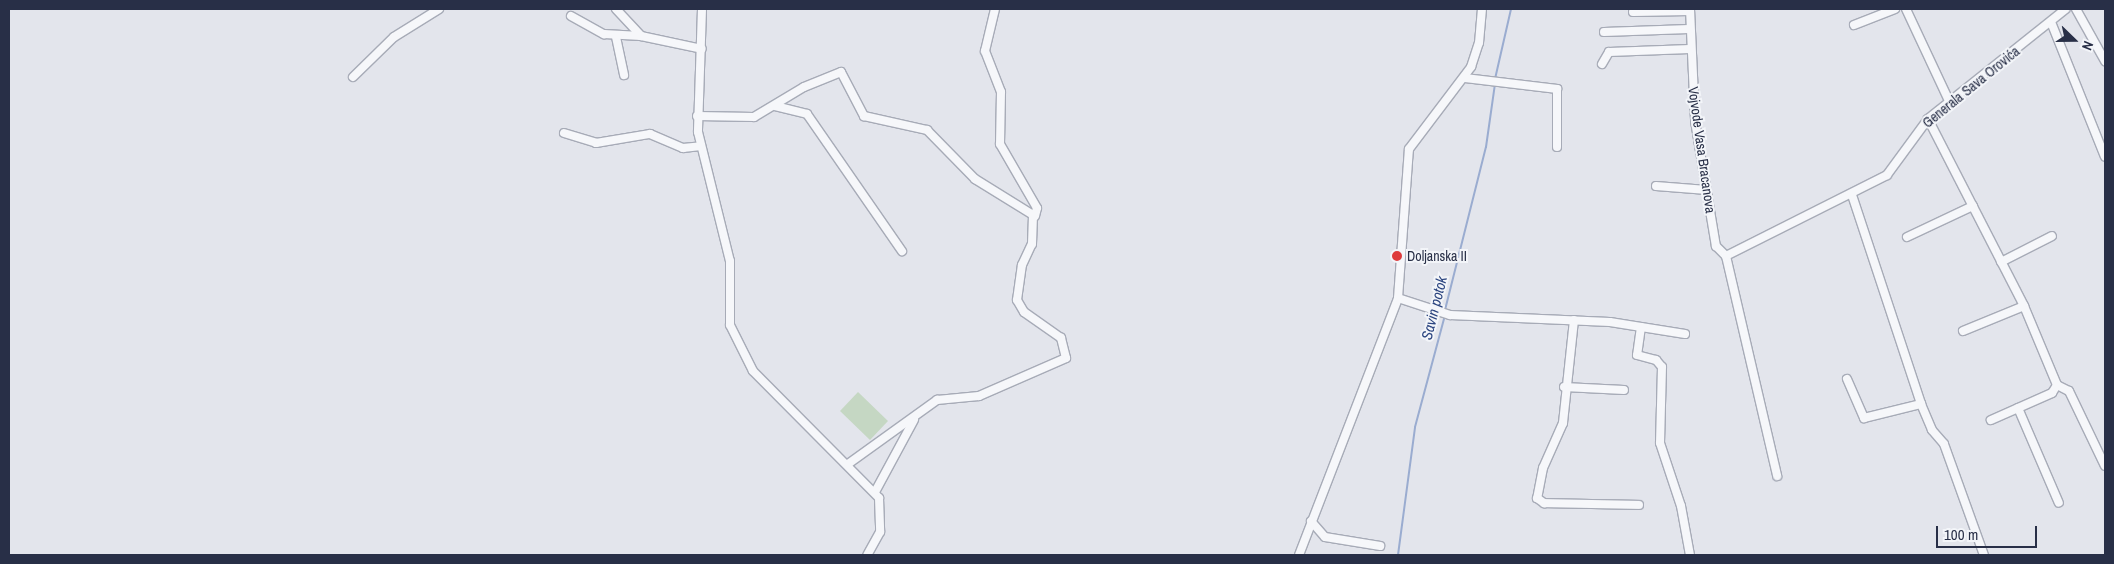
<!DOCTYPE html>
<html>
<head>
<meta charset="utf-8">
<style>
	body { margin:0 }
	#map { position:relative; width:2114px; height:564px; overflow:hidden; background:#e3e5ec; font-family:"Archivo Narrow",sans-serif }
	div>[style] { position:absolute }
	.green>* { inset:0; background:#c5d7c3 }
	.stream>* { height:2px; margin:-1px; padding:0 1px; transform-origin:1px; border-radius:1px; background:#9aacd0 }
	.roads { filter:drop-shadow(1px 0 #a7abb7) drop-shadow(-1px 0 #a7abb7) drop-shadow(0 1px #a7abb7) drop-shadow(0 -1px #a7abb7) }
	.minor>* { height:8px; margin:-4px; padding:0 4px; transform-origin:4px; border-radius:4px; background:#f6f7fa }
	.dots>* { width:14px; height:14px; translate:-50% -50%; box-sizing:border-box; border:2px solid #f3f5f9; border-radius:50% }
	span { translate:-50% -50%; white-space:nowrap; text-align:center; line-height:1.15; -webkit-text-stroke:4px #f3f5f9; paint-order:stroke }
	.street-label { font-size:14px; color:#282f47 }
	.poi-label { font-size:14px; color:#282f47 }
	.left { translate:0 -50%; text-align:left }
	.water-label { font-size:15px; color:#2d4680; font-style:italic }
	.frame { position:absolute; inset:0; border:10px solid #282f47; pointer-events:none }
	.north { position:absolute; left:2049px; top:15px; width:50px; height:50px; -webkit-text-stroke:4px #f3f5f9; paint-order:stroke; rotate:112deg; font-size:14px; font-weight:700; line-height:20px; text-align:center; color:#282f47 }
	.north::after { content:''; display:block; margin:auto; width:18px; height:22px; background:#282f47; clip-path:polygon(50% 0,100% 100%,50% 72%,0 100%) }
	.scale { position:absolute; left:1936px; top:526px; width:101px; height:22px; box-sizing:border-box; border:2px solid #282f47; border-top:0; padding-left:6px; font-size:15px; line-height:18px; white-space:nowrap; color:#282f47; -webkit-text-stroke:4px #f3f5f9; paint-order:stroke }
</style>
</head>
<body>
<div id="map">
	<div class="green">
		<i style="clip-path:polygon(858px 392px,888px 421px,870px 440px,840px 411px)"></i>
	</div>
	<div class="stream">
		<i style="left:1495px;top:79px;width:72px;rotate:-77.1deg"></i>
		<i style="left:1445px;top:310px;width:168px;rotate:-75.9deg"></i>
		<i style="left:1486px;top:147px;width:64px;rotate:-81.9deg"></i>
		<i style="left:1398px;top:555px;width:129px;rotate:-82.4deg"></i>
		<i style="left:1415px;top:427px;width:116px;rotate:-75deg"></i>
	</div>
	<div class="roads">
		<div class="minor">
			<i style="left:616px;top:9px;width:37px;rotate:47deg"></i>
			<i style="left:702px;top:9px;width:123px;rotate:91.9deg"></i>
			<i style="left:698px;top:132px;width:133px;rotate:76.1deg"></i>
			<i style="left:730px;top:261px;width:64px;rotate:90deg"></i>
			<i style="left:730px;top:325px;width:51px;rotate:63.4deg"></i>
			<i style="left:753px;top:371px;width:179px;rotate:45.2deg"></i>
			<i style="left:879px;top:498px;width:34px;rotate:88deg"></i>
			<i style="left:880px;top:532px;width:26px;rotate:119deg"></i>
			<i style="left:1690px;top:9px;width:112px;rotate:87.4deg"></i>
			<i style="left:1695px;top:121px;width:127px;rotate:80.5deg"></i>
			<i style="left:1716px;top:246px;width:14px;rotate:45deg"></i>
			<i style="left:1906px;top:9px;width:102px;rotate:64.9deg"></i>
			<i style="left:2076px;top:9px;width:60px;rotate:60.9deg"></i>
			<i style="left:1633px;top:12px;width:57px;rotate:-1deg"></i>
			<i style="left:571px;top:16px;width:38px;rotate:29deg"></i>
			<i style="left:604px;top:34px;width:37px;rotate:3deg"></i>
			<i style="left:641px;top:36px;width:62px;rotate:12deg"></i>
			<i style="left:2051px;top:22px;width:145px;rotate:68.2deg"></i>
			<i style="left:1854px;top:25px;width:44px;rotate:-21.3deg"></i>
			<i style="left:1604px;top:32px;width:85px;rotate:-2deg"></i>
			<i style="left:616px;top:37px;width:39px;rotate:78deg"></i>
			<i style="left:1602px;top:64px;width:14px;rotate:-60deg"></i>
			<i style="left:1609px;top:52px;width:81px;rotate:-2.1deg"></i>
			<i style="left:353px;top:77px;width:57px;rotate:-44.3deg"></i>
			<i style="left:394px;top:37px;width:53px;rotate:-31.9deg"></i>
			<i style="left:1465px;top:78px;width:93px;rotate:6.8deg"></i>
			<i style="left:1557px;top:89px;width:58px;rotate:90deg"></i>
			<i style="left:775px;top:106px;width:33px;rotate:14deg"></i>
			<i style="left:807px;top:114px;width:167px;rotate:55.3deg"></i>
			<i style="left:697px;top:116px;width:57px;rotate:1deg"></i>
			<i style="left:754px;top:117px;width:58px;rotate:-31deg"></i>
			<i style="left:804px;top:87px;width:40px;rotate:-22deg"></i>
			<i style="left:841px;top:72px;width:50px;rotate:62.4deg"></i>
			<i style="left:864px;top:116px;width:65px;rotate:12.5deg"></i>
			<i style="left:927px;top:130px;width:69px;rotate:45.6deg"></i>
			<i style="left:975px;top:179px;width:70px;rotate:31.7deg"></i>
			<i style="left:1035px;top:216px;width:8px;rotate:-76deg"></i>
			<i style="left:1037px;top:208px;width:74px;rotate:-120deg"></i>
			<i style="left:1000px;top:144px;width:52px;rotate:-88.9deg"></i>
			<i style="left:1001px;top:92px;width:44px;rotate:-111.3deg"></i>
			<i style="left:985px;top:51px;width:43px;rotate:-76.6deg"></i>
			<i style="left:1928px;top:119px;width:210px;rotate:62.8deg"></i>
			<i style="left:2024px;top:306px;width:86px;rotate:67.3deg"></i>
			<i style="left:2057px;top:385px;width:9px;rotate:122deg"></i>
			<i style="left:2052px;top:393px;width:67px;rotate:156.1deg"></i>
			<i style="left:564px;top:133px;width:34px;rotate:17deg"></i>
			<i style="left:596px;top:143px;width:55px;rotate:-9.5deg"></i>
			<i style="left:650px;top:134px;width:36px;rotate:23deg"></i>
			<i style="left:683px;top:148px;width:18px;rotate:-6deg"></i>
			<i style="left:1656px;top:186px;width:51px;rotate:4.5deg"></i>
			<i style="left:1852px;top:195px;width:220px;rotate:71.7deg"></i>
			<i style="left:1921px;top:404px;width:28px;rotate:67deg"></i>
			<i style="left:1932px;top:430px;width:18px;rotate:49deg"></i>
			<i style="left:1944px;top:444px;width:118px;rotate:70.2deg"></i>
			<i style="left:1907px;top:237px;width:73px;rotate:-25.2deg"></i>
			<i style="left:1726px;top:256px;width:180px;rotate:-26.7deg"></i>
			<i style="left:1887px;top:175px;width:69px;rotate:-53.8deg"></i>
			<i style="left:1928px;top:119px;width:176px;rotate:-38.6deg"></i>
			<i style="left:1726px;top:256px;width:226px;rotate:76.9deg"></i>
			<i style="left:2001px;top:262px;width:57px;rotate:-27deg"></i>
			<i style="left:1398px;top:298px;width:55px;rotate:18.1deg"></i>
			<i style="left:1450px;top:315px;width:160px;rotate:2.5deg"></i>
			<i style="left:1610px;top:322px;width:76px;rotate:9.1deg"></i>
			<i style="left:1574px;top:320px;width:104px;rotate:96.1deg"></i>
			<i style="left:1563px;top:423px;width:49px;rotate:114deg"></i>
			<i style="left:1543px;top:468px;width:31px;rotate:101deg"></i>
			<i style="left:1537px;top:498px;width:9px;rotate:36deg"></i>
			<i style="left:1544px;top:503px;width:95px;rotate:1.2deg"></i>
			<i style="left:1641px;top:327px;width:28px;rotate:98deg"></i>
			<i style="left:1637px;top:355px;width:20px;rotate:15deg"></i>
			<i style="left:1656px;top:360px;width:9px;rotate:49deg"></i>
			<i style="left:1662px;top:367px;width:76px;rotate:91.5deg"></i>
			<i style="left:1660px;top:443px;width:66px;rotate:71.6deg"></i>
			<i style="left:1681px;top:506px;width:50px;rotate:79.6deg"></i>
			<i style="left:1963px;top:331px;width:66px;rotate:-22.3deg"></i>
			<i style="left:1847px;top:379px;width:43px;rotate:66.4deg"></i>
			<i style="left:1864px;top:418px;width:59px;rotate:-13.8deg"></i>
			<i style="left:2057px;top:385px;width:13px;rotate:27deg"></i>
			<i style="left:2069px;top:391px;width:83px;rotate:64.4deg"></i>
			<i style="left:1564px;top:387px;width:60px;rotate:2.9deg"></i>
			<i style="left:2018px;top:408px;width:103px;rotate:66.7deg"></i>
			<i style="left:848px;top:464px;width:110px;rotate:-35.7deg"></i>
			<i style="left:937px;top:400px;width:42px;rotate:-5.4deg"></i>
			<i style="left:979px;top:396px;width:95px;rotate:-23.6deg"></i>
			<i style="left:1066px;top:358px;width:21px;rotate:-104deg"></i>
			<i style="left:1061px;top:338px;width:45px;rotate:-144.9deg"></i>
			<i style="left:1024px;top:312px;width:14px;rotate:-120deg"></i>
			<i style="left:1017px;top:300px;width:35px;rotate:-82deg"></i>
			<i style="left:1022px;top:265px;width:23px;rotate:-65deg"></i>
			<i style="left:1032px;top:244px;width:27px;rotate:-88deg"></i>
			<i style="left:875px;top:492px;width:82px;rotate:-61.6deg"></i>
			<i style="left:1311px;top:521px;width:21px;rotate:49deg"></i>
			<i style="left:1325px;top:537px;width:56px;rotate:9.3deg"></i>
			<i style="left:1299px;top:555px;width:275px;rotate:-68.9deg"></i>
			<i style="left:1398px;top:298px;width:149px;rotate:-85.8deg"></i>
			<i style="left:1409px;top:149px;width:103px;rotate:-52.9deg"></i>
			<i style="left:1471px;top:67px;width:25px;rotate:-72deg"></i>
			<i style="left:1479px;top:43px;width:34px;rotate:-85deg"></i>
		</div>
	</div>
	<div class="dots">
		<i style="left:1397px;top:256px;background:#de3b3c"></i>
	</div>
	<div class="street-label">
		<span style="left:1971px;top:87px;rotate:-39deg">Generala Sava Orovića</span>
		<span style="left:1702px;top:150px;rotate:82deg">Vojvode Vasa Bracanova</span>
	</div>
	<div class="poi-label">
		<span class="left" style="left:1407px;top:256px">Doljanska II</span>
	</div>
	<div class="water-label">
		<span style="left:1434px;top:308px;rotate:-76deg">Savin potok</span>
	</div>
	<div class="frame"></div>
	<div class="north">N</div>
	<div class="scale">100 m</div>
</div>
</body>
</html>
